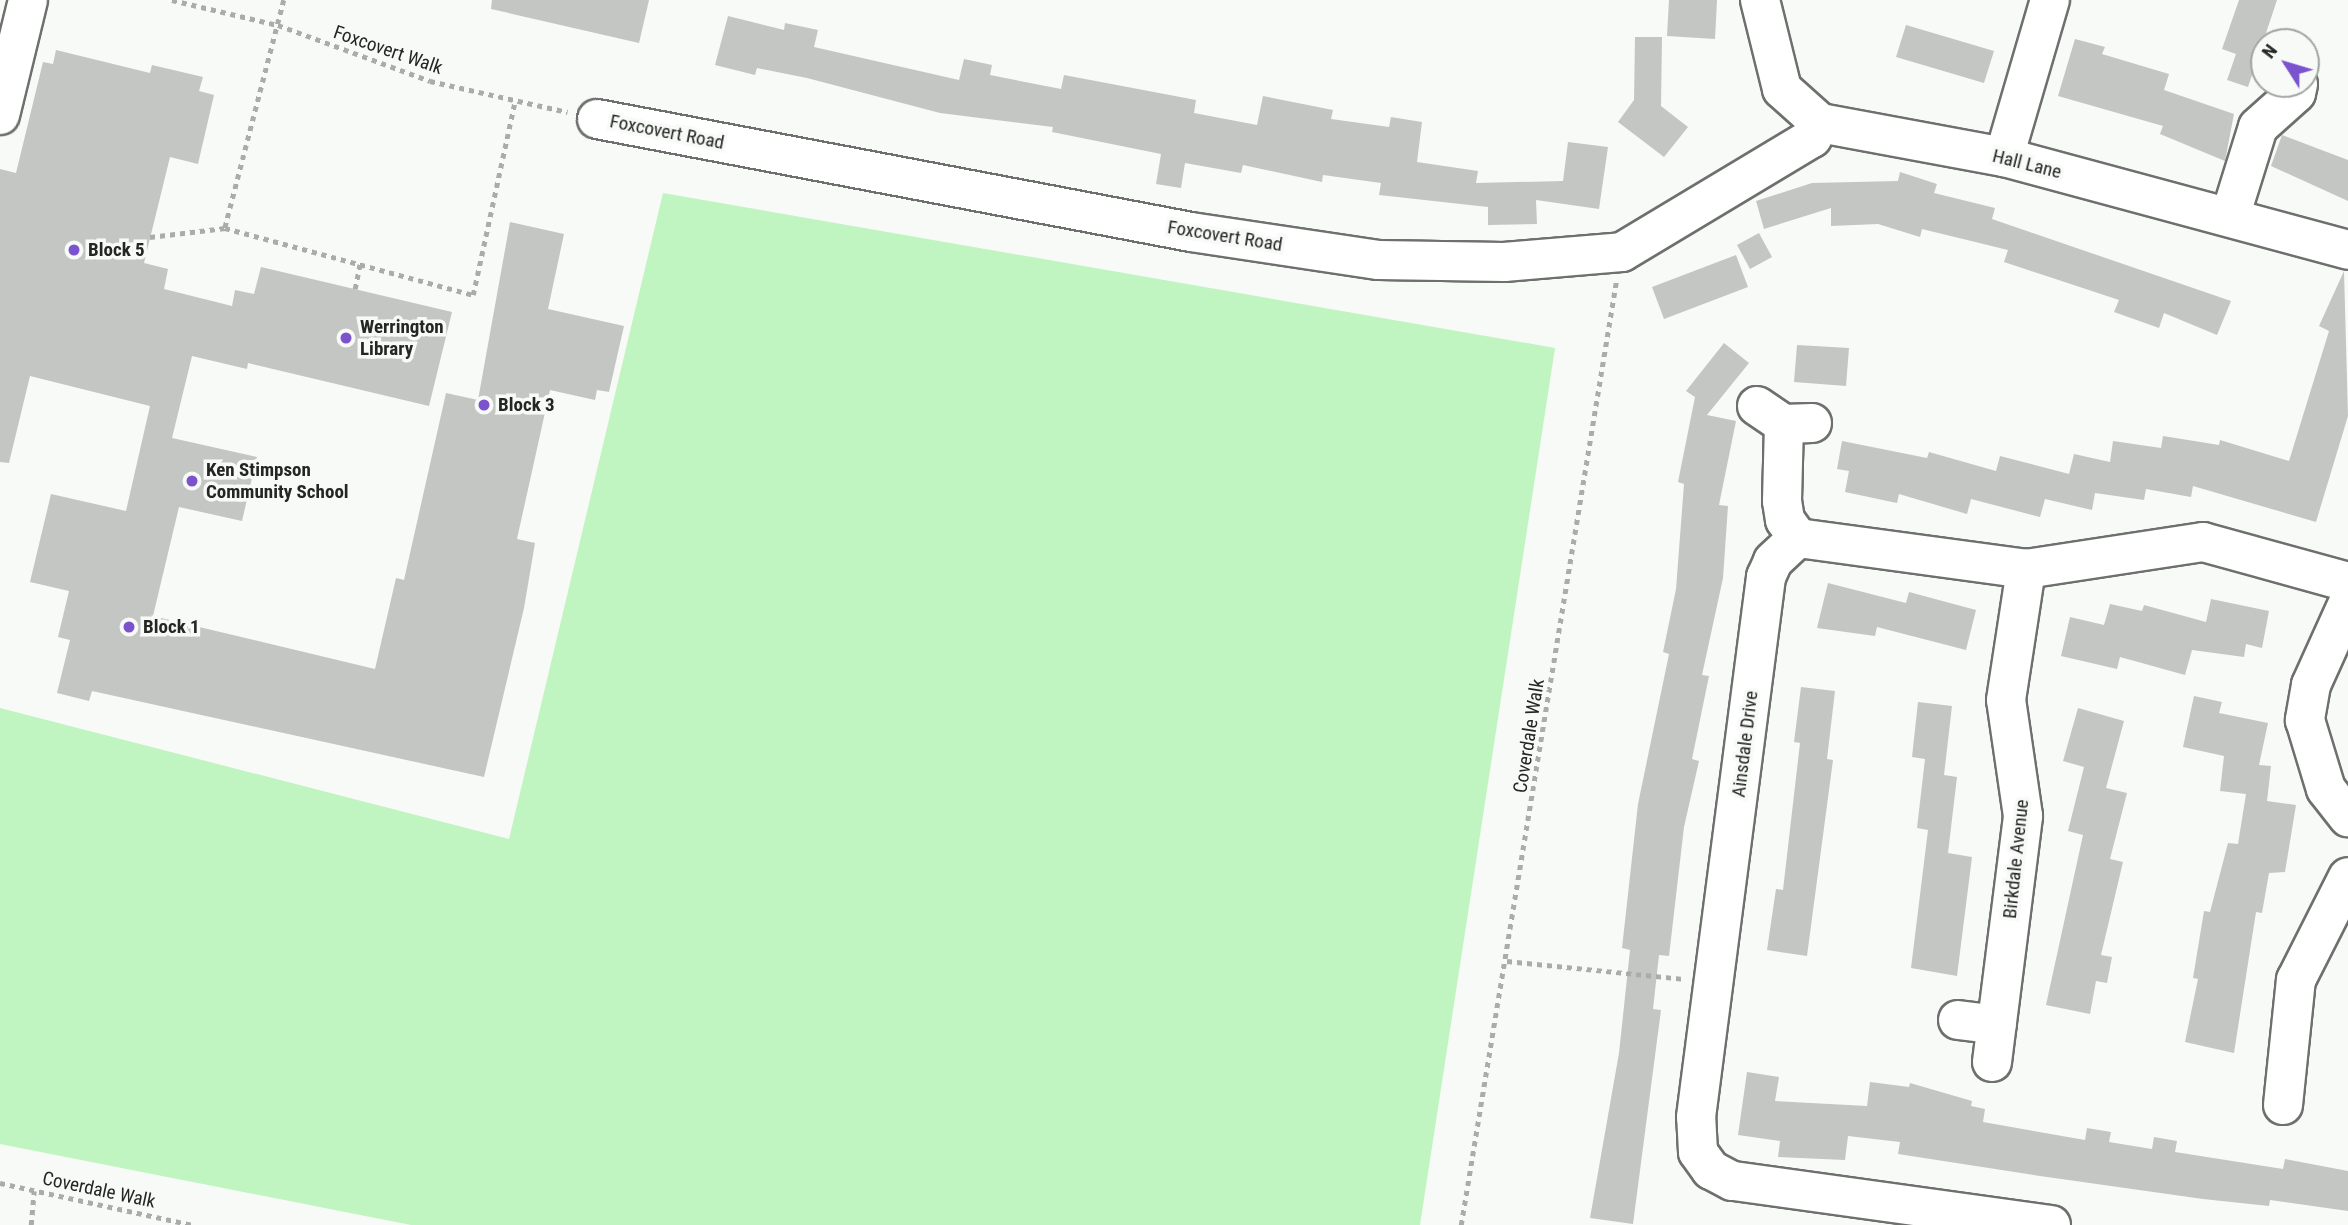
<!DOCTYPE html>
<html>
<head>
<meta charset="utf-8">
<style>
	body { margin:0 }
	#map { position:relative; width:2348px; height:1225px; overflow:hidden; background:#f7faf7; font-family:"Roboto Condensed",sans-serif }
	div>[style] { position:absolute }
	.green>* { inset:0; background:#c0f4c1 }
	.building>* { inset:0; background:#c3c6c3 }
	.path>* { height:4.5px; margin-top:-2.25px; transform-origin:0; background:repeating-linear-gradient(90deg,#aaacaa 0 5px,transparent 0 10px) }
	.roads { filter:drop-shadow(2px 0 #6d706d) drop-shadow(-2px 0 #6d706d) drop-shadow(0 2px #6d706d) drop-shadow(0 -2px #6d706d) }
	.minor>* { height:38px; margin:-19px; padding:0 19px; transform-origin:19px; border-radius:19px; background:#fff }
	.dots>* { width:19px; height:19px; translate:-50% -50%; box-sizing:border-box; border:4px solid #f7faf7; border-radius:50% }
	span { translate:-50% -50%; white-space:nowrap; text-align:center; line-height:1.15; -webkit-text-stroke:7px #f7faf7; paint-order:stroke }
	.street-label { font-size:19px; color:#242524 }
	.poi-label { font-size:19px; color:#242524; font-weight:700 }
	.left { translate:0 -50%; text-align:left }
	.north { position:absolute; left:2250px; top:28px; width:70px; height:70px; box-sizing:border-box; background:#f7faf7; border:2px solid #a3a5a3; border-radius:50%; rotate:307deg; font-size:19px; font-weight:700; line-height:28px; text-align:center; color:#242524 }
	.north::after { content:''; display:block; margin:auto; width:24px; height:32px; background:#7b53cd; clip-path:polygon(50% 0,100% 100%,50% 72%,0 100%) }
</style>
</head>
<body>
<div id="map">
	<div class="green">
		<i style="clip-path:polygon(663px 193px,1555px 348px,1420px 1225px,411px 1225px,0 1144px,0 708px,509px 839px)"></i>
	</div>
	<div class="building">
		<i style="clip-path:polygon(492px 0,649px 0,639px 43px,491px 9px)"></i>
		<i style="clip-path:polygon(1669px 0,1717px 0,1715px 39px,1667px 36px)"></i>
		<i style="clip-path:polygon(2239px 0,2277px 0,2248px 87px,2227px 80px,2236px 54px,2222px 49px)"></i>
		<i style="clip-path:polygon(728px 16px,784px 30px,785px 23px,818px 30px,814px 47px,959px 80px,964px 59px,992px 65px,990px 75px,1061px 89px,1064px 75px,1196px 100px,1194px 113px,1257px 125px,1263px 96px,1333px 110px,1331px 119px,1389px 127px,1391px 117px,1422px 122px,1417px 162px,1478px 171px,1476px 183px,1563px 181px,1568px 142px,1608px 147px,1599px 209px,1536px 200px,1537px 224px,1488px 225px,1488px 207px,1379px 195px,1381px 183px,1323px 175px,1322px 182px,1243px 165px,1241px 173px,1185px 163px,1181px 188px,1156px 184px,1161px 154px,1052px 132px,1053px 127px,940px 113px,807px 78px,757px 68px,755px 75px,715px 65px)"></i>
		<i style="clip-path:polygon(1906px 25px,1994px 51px,1984px 83px,1896px 57px)"></i>
		<i style="clip-path:polygon(1635px 37px,1662px 37px,1661px 106px,1688px 127px,1664px 157px,1618px 122px,1634px 100px)"></i>
		<i style="clip-path:polygon(2075px 39px,2105px 47px,2102px 54px,2169px 74px,2164px 90px,2234px 114px,2225px 161px,2160px 134px,2163px 126px,2058px 96px)"></i>
		<i style="clip-path:polygon(56px 50px,150px 73px,152px 65px,203px 77px,199px 91px,214px 95px,198px 164px,170px 157px,144px 263px,168px 269px,164px 289px,232px 306px,235px 290px,254px 294px,261px 267px,452px 312px,429px 406px,248px 363px,247px 369px,192px 356px,172px 438px,257px 457px,242px 521px,179px 507px,153px 616px,375px 669px,396px 578px,404px 580px,446px 393px,478px 400px,510px 222px,564px 234px,548px 309px,624px 326px,609px 392px,597px 390px,595px 400px,550px 390px,517px 539px,535px 543px,524px 608px,484px 777px,92px 691px,89px 701px,57px 693px,70px 640px,58px 637px,69px 591px,30px 582px,51px 494px,126px 511px,150px 406px,30px 376px,9px 463px,0 462px,0 169px,16px 173px,43px 62px,53px 64px)"></i>
		<i style="clip-path:polygon(2282px 135px,2348px 160px,2348px 201px,2271px 166px)"></i>
		<i style="clip-path:polygon(1900px 172px,1937px 184px,1934px 193px,1995px 208px,1992px 219px,2231px 301px,2217px 335px,2164px 313px,2159px 328px,2114px 312px,2119px 300px,2004px 262px,2008px 250px,1922px 229px,1920px 237px,1878px 224px,1831px 226px,1831px 208px,1764px 229px,1756px 201px,1812px 183px,1898px 181px)"></i>
		<i style="clip-path:polygon(1759px 233px,1772px 257px,1750px 269px,1737px 245px)"></i>
		<i style="clip-path:polygon(1736px 255px,1748px 287px,1664px 319px,1652px 287px)"></i>
		<i style="clip-path:polygon(2344px 271px,2348px 416px,2316px 522px,2193px 486px,2191px 497px,2146px 489px,2144px 500px,2095px 493px,2092px 510px,2045px 499px,2040px 517px,1971px 499px,1967px 514px,1899px 494px,1897px 503px,1845px 492px,1849px 471px,1837px 469px,1842px 441px,1927px 458px,1929px 452px,1996px 471px,2000px 456px,2069px 474px,2074px 454px,2110px 462px,2113px 441px,2161px 448px,2163px 436px,2219px 445px,2220px 440px,2289px 461px,2329px 331px,2319px 326px)"></i>
		<i style="clip-path:polygon(1724px 343px,1749px 363px,1707px 415px,1736px 421px,1719px 505px,1728px 506px,1723px 578px,1702px 675px,1709px 676px,1692px 759px,1699px 761px,1684px 827px,1669px 956px,1659px 955px,1653px 1009px,1661px 1010px,1633px 1224px,1590px 1218px,1619px 1053px,1630px 950px,1622px 948px,1638px 804px,1669px 654px,1663px 652px,1676px 589px,1684px 484px,1678px 482px,1695px 397px,1686px 391px)"></i>
		<i style="clip-path:polygon(1797px 345px,1849px 348px,1846px 386px,1794px 382px)"></i>
		<i style="clip-path:polygon(1828px 583px,1906px 603px,1909px 592px,1976px 610px,1966px 650px,1877px 627px,1875px 636px,1817px 628px)"></i>
		<i style="clip-path:polygon(2211px 599px,2269px 611px,2262px 648px,2246px 644px,2244px 657px,2192px 650px,2185px 675px,2120px 657px,2117px 669px,2061px 656px,2070px 617px,2104px 625px,2110px 604px,2142px 611px,2144px 605px,2206px 622px)"></i>
		<i style="clip-path:polygon(1801px 687px,1835px 691px,1827px 759px,1833px 760px,1807px 956px,1767px 950px,1776px 889px,1783px 890px,1800px 743px,1794px 742px)"></i>
		<i style="clip-path:polygon(2194px 696px,2222px 702px,2219px 713px,2268px 723px,2259px 765px,2271px 766px,2267px 801px,2296px 805px,2285px 872px,2269px 873px,2262px 913px,2256px 912px,2234px 1053px,2185px 1042px,2198px 979px,2193px 978px,2204px 911px,2210px 912px,2228px 843px,2238px 844px,2246px 794px,2220px 791px,2224px 756px,2183px 747px)"></i>
		<i style="clip-path:polygon(1918px 702px,1952px 706px,1944px 775px,1957px 777px,1948px 853px,1972px 857px,1957px 976px,1911px 968px,1928px 830px,1917px 828px,1925px 759px,1912px 757px)"></i>
		<i style="clip-path:polygon(2078px 708px,2124px 721px,2106px 788px,2127px 793px,2110px 859px,2123px 862px,2101px 955px,2112px 957px,2107px 983px,2096px 981px,2090px 1014px,2046px 1005px,2083px 835px,2068px 831px,2084px 767px,2063px 761px)"></i>
		<i style="clip-path:polygon(1747px 1072px,1779px 1077px,1775px 1101px,1867px 1106px,1870px 1082px,1909px 1087px,1910px 1083px,1972px 1101px,1971px 1106px,1985px 1109px,1983px 1122px,2085px 1140px,2087px 1128px,2111px 1132px,2109px 1142px,2152px 1149px,2154px 1137px,2177px 1141px,2175px 1152px,2283px 1169px,2285px 1159px,2348px 1171px,2348px 1211px,2270px 1200px,2269px 1206px,2203px 1199px,2040px 1176px,1898px 1154px,1900px 1142px,1848px 1136px,1845px 1160px,1778px 1157px,1780px 1141px,1738px 1135px)"></i>
	</div>
	<div class="path">
		<i style="left:172px;top:0;width:109px;rotate:13.3deg"></i>
		<i style="left:278px;top:25px;width:162px;rotate:20.2deg"></i>
		<i style="left:430px;top:81px;width:141px;rotate:12.7deg"></i>
		<i style="left:284px;top:0;width:236px;rotate:104.5deg"></i>
		<i style="left:225px;top:228px;width:257px;rotate:15.1deg"></i>
		<i style="left:473px;top:295px;width:199px;rotate:-77.8deg"></i>
		<i style="left:150px;top:237px;width:76px;rotate:-6.8deg"></i>
		<i style="left:355px;top:289px;width:25px;rotate:-79deg"></i>
		<i style="left:1507px;top:961px;width:177px;rotate:5.8deg"></i>
		<i style="left:0;top:1183px;width:197px;rotate:12.3deg"></i>
		<i style="left:31px;top:1225px;width:34px;rotate:-85deg"></i>
		<i style="left:1461px;top:1225px;width:955px;rotate:-80.66deg"></i>
	</div>
	<div class="roads">
		<div class="minor">
			<i style="left:1760px;top:0;width:92px;rotate:76.1deg"></i>
			<i style="left:1782px;top:89px;width:51px;rotate:41.8deg"></i>
			<i style="left:1820px;top:123px;width:187px;rotate:10.5deg"></i>
			<i style="left:2004px;top:157px;width:356px;rotate:15.1deg"></i>
			<i style="left:0;top:115px;width:118px;rotate:-76.3deg"></i>
			<i style="left:597px;top:119px;width:605px;rotate:10.77deg"></i>
			<i style="left:1191px;top:232px;width:190px;rotate:8.5deg"></i>
			<i style="left:1379px;top:260px;width:125px;rotate:0.9deg"></i>
			<i style="left:1504px;top:262px;width:118px;rotate:-4.8deg"></i>
			<i style="left:1622px;top:252px;width:222px;rotate:-31deg"></i>
			<i style="left:1812px;top:138px;width:17px;rotate:-62deg"></i>
			<i style="left:2004px;top:157px;width:164px;rotate:-73.7deg"></i>
			<i style="left:2230px;top:217px;width:94px;rotate:-72.7deg"></i>
			<i style="left:2258px;top:127px;width:51px;rotate:-41.8deg"></i>
			<i style="left:2296px;top:93px;width:9px;rotate:-77deg"></i>
			<i style="left:1757px;top:406px;width:32px;rotate:34deg"></i>
			<i style="left:1784px;top:424px;width:28px;rotate:-2deg"></i>
			<i style="left:1784px;top:424px;width:77px;rotate:91.5deg"></i>
			<i style="left:1782px;top:501px;width:19px;rotate:81deg"></i>
			<i style="left:1785px;top:520px;width:22px;rotate:54deg"></i>
			<i style="left:2348px;top:603px;width:90px;rotate:114.3deg"></i>
			<i style="left:2311px;top:685px;width:36px;rotate:100deg"></i>
			<i style="left:2305px;top:720px;width:72px;rotate:73.1deg"></i>
			<i style="left:2326px;top:789px;width:36px;rotate:52deg"></i>
			<i style="left:1958px;top:1020px;width:39px;rotate:7deg"></i>
			<i style="left:1992px;top:1062px;width:248px;rotate:-82.8deg"></i>
			<i style="left:2023px;top:816px;width:117px;rotate:-98.3deg"></i>
			<i style="left:2006px;top:700px;width:133px;rotate:-81.3deg"></i>
			<i style="left:2283px;top:1105px;width:126px;rotate:-84.1deg"></i>
			<i style="left:2296px;top:980px;width:115px;rotate:-63.2deg"></i>
			<i style="left:2051px;top:1225px;width:322px;rotate:-172.1deg"></i>
			<i style="left:1732px;top:1181px;width:24px;rotate:-152deg"></i>
			<i style="left:1711px;top:1170px;width:22px;rotate:-126deg"></i>
			<i style="left:1698px;top:1152px;width:35px;rotate:-93deg"></i>
			<i style="left:1696px;top:1117px;width:545px;rotate:-82.61deg"></i>
			<i style="left:1766px;top:577px;width:17px;rotate:-66deg"></i>
			<i style="left:1773px;top:561px;width:34px;rotate:-43deg"></i>
			<i style="left:1798px;top:538px;width:230px;rotate:7.7deg"></i>
			<i style="left:2026px;top:569px;width:179px;rotate:-8.7deg"></i>
			<i style="left:2203px;top:542px;width:150px;rotate:15.4deg"></i>
		</div>
	</div>
	<div class="dots">
		<i style="left:74px;top:250px;background:#7b53cd"></i>
		<i style="left:346px;top:338px;background:#7b53cd"></i>
		<i style="left:484px;top:405px;background:#7b53cd"></i>
		<i style="left:192px;top:481px;background:#7b53cd"></i>
		<i style="left:129px;top:627px;background:#7b53cd"></i>
	</div>
	<div class="street-label">
		<span style="left:388px;top:50px;rotate:19deg">Foxcovert Walk</span>
		<span style="left:667px;top:132px;rotate:11deg">Foxcovert Road</span>
		<span style="left:2027px;top:164px;rotate:14deg">Hall Lane</span>
		<span style="left:1225px;top:236px;rotate:9deg">Foxcovert Road</span>
		<span style="left:1529px;top:736px;rotate:-81deg">Coverdale Walk</span>
		<span style="left:1745px;top:744px;rotate:-83deg">Ainsdale Drive</span>
		<span style="left:2016px;top:859px;rotate:-84deg">Birkdale Avenue</span>
		<span style="left:99px;top:1190px;rotate:12deg">Coverdale Walk</span>
	</div>
	<div class="poi-label">
		<span class="left" style="left:88px;top:250px">Block 5</span>
		<span class="left" style="left:360px;top:338px">Werrington<br>Library</span>
		<span class="left" style="left:498px;top:405px">Block 3</span>
		<span class="left" style="left:206px;top:481px">Ken Stimpson<br>Community School</span>
		<span class="left" style="left:143px;top:627px">Block 1</span>
	</div>
	<div class="north">N</div>
</div>
</body>
</html>
